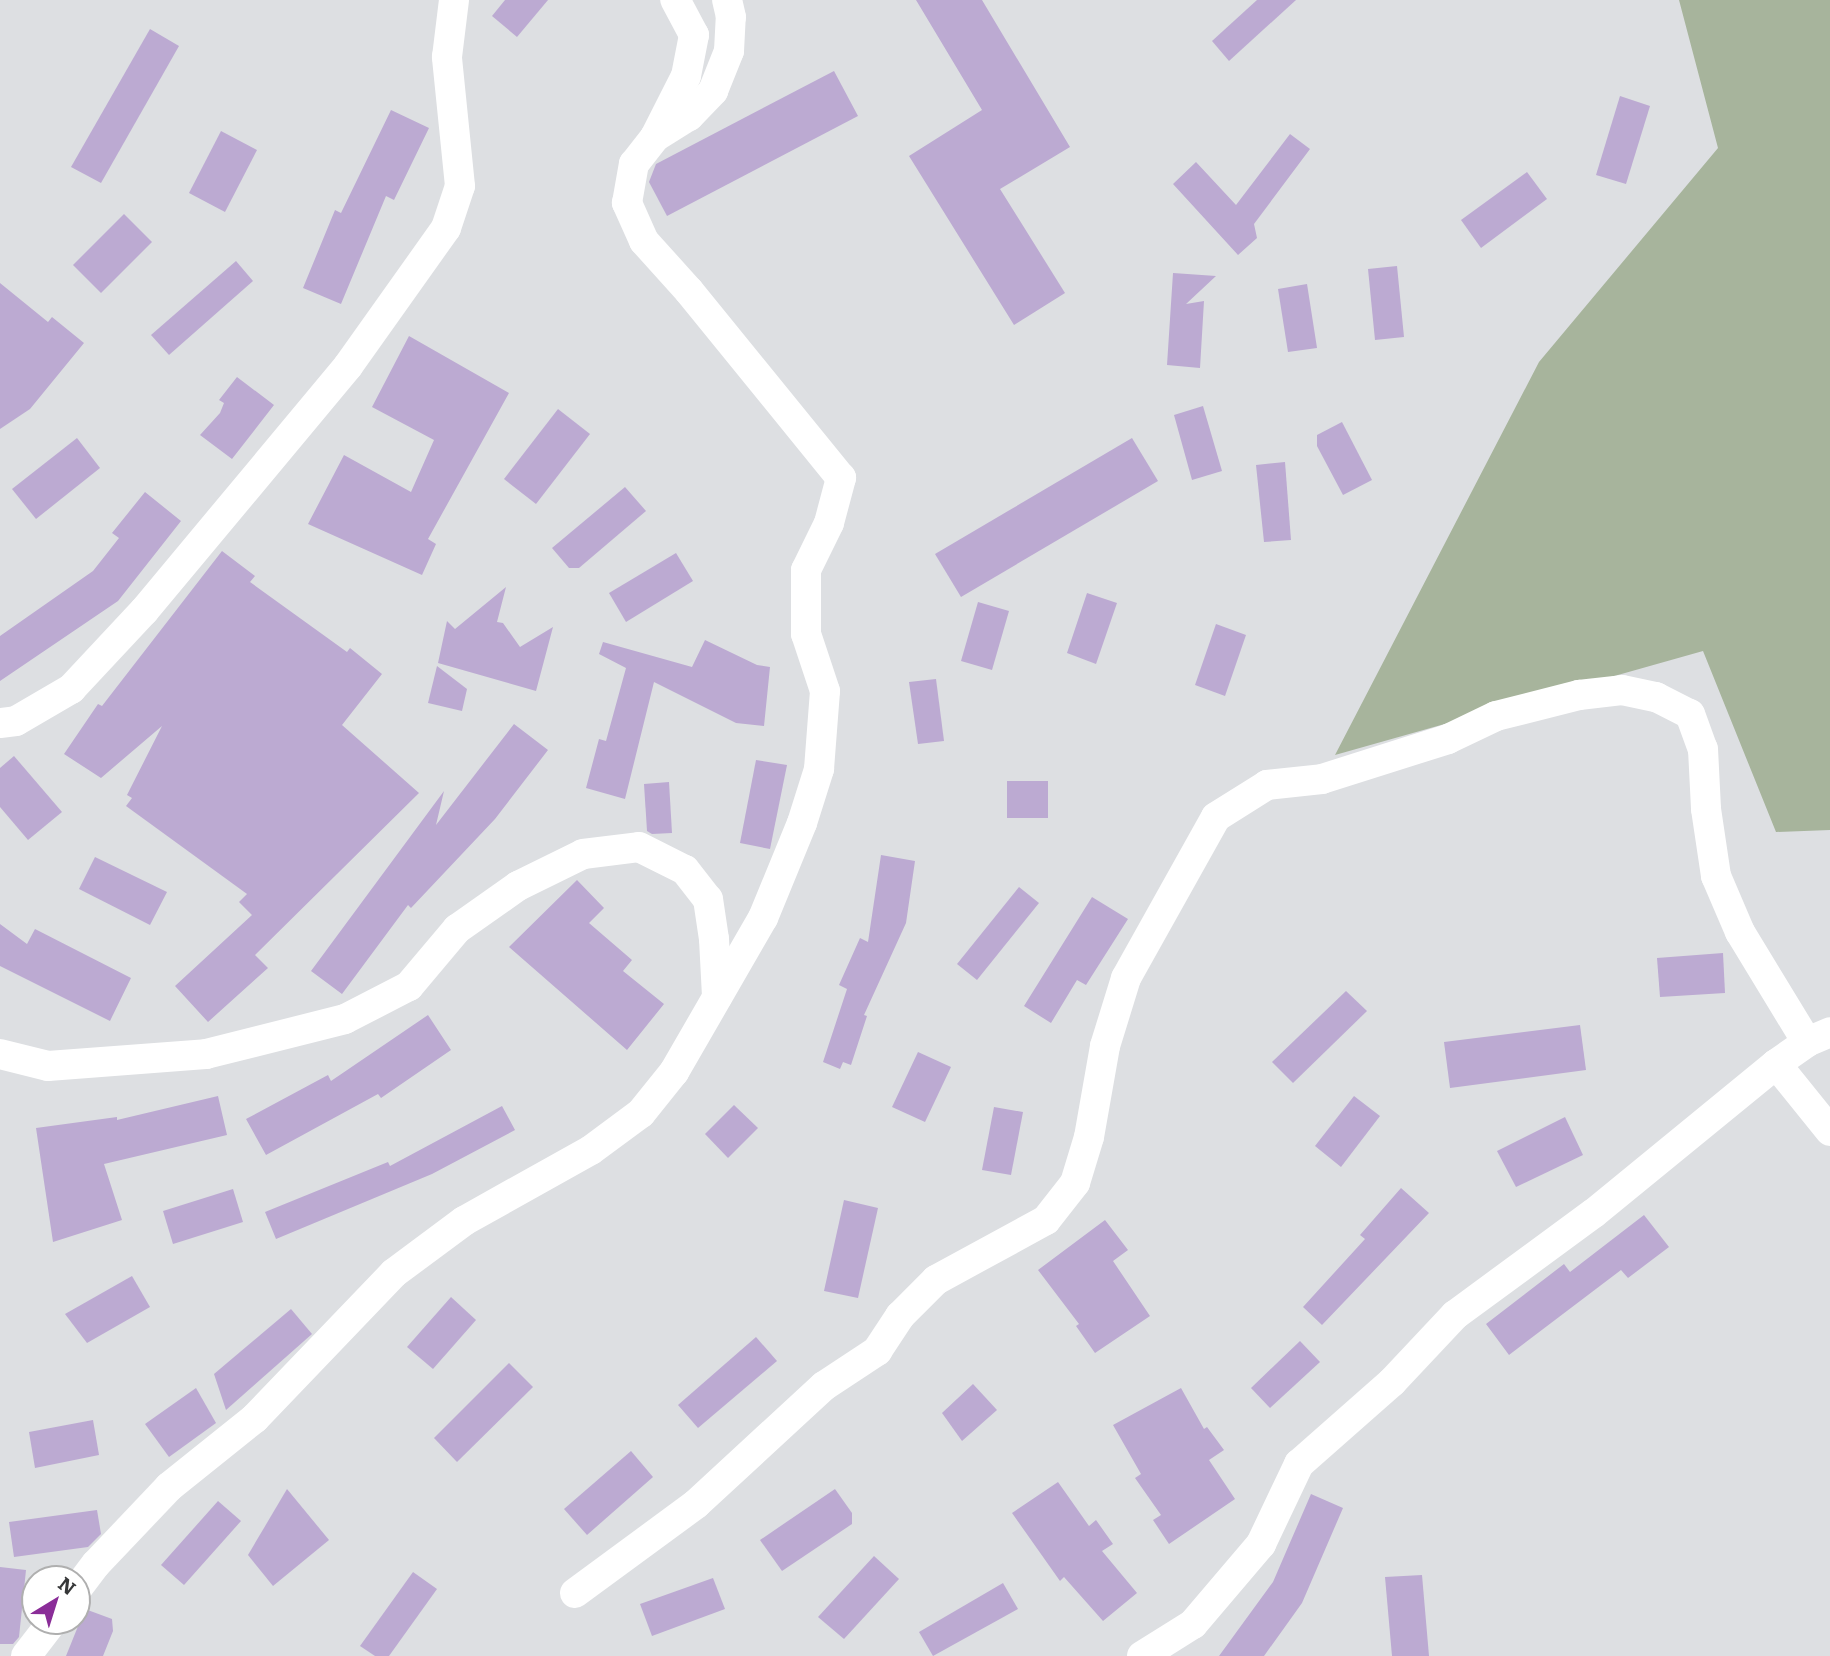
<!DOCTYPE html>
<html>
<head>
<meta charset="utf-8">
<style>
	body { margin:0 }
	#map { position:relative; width:1830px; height:1656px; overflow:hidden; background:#dddfe2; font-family:Literata,serif }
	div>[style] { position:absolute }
	.green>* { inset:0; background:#a7b49c }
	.building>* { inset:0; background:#bcaad2 }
	.minor>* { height:30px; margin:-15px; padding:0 15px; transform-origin:15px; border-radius:15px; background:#fff }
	span { translate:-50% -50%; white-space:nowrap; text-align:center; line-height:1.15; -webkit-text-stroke:5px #fff; paint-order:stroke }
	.north { position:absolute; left:21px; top:1565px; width:70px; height:70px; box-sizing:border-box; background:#fff; border:2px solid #afafaf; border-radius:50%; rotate:38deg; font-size:19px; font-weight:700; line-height:28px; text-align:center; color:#363738 }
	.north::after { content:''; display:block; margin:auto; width:24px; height:32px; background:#8a2d98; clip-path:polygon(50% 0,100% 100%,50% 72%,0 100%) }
</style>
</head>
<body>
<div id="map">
	<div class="green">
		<i style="clip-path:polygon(1679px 0,1830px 0,1830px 830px,1776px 832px,1703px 651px,1335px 755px,1539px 362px,1718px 148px)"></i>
	</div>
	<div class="building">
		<i style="clip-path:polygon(505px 0,548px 0,517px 37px,492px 16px)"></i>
		<i style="clip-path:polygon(916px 0,982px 0,1070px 147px,1000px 189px,1065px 293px,1014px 325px,909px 156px,982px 110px)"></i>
		<i style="clip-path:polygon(1257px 0,1296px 0,1229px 61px,1212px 41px)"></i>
		<i style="clip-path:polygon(150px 29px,179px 46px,101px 183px,71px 167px)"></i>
		<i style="clip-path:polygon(834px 71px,858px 116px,667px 216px,649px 182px,656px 164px)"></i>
		<i style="clip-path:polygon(1620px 96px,1650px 106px,1626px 184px,1596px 175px)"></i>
		<i style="clip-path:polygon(391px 110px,429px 128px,394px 200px,386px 196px,341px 304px,303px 288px,335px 210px,341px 213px)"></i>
		<i style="clip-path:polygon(221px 131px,257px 150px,225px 212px,189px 193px)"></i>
		<i style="clip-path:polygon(1290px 134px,1310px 149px,1254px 224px,1257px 238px,1238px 255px,1173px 184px,1196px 162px,1236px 205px)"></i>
		<i style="clip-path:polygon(1527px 172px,1547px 199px,1481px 248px,1461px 220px)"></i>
		<i style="clip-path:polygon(124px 214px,152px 242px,101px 293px,73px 265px)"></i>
		<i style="clip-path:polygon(236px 261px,253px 281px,169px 355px,151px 335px)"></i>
		<i style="clip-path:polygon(1397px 266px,1404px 337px,1375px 340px,1368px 269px)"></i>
		<i style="clip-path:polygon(1173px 273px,1216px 276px,1186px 304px,1204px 301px,1200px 368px,1167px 365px)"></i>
		<i style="clip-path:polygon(0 283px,48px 322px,52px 317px,84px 343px,30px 409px,0 429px)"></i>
		<i style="clip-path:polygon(1307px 284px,1317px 348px,1288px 352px,1278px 289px)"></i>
		<i style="clip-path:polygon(409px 336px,509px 393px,428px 539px,436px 544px,422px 575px,308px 524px,344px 455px,411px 492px,434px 440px,372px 407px)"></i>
		<i style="clip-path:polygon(237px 377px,274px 405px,232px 459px,200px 435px,220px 413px,224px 403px,219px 400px)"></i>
		<i style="clip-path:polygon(1203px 406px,1222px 471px,1192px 480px,1174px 415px)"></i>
		<i style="clip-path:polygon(558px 409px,590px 434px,536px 504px,504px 479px)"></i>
		<i style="clip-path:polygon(1342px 422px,1372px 480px,1343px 495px,1317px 446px,1317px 435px)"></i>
		<i style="clip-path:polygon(77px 438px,100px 468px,36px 519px,12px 489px)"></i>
		<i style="clip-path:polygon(1132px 438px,1158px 481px,961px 597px,935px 554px)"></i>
		<i style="clip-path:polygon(1285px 462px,1291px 540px,1264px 542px,1256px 465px)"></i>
		<i style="clip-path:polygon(625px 487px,646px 511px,579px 568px,569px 568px,552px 548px)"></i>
		<i style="clip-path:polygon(145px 492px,181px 521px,118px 601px,0 681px,0 636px,93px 571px,119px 538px,112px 533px)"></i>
		<i style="clip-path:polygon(222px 551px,255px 576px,250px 582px,347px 652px,350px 648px,382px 674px,342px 725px,419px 793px,255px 955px,268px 968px,208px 1022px,175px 986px,252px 915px,239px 902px,247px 894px,126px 806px,132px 798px,127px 795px,162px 726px,101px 778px,64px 754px,98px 704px,102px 706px)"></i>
		<i style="clip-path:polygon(676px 553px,693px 581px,626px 622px,609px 593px)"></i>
		<i style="clip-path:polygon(506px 587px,497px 622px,503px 623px,520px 647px,553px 627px,536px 691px,438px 663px,447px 621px,455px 629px)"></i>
		<i style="clip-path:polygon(1087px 593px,1117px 603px,1096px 664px,1067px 653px)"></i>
		<i style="clip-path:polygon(978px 602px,1009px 611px,992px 670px,961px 661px)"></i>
		<i style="clip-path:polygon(1216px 624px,1246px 635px,1225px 696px,1195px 685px)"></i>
		<i style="clip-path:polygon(705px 640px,757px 665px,770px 667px,764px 726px,736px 723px,654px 682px,625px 799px,586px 788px,599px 739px,606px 741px,626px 668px,599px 654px,603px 642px,692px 667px)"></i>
		<i style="clip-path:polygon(437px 666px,467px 689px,462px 711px,428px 703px)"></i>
		<i style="clip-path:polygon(936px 679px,944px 741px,918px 744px,909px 682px)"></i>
		<i style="clip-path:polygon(514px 724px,548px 750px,495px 819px,411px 908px,408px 905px,342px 994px,311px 971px,444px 791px,436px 825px)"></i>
		<i style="clip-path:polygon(14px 756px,62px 812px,28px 840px,0 807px,0 768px)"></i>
		<i style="clip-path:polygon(756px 760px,787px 765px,770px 849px,740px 843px)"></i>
		<i style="clip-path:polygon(1007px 781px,1048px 781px,1048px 818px,1007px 818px)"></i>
		<i style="clip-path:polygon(669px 782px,672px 833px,652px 834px,647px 831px,644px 784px)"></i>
		<i style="clip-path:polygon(881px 855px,915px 861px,906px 923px,864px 1015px,867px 1016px,851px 1065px,843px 1062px,840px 1069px,823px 1062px,847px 989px,839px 985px,860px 938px,868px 942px)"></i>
		<i style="clip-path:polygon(95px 857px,167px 892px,150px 925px,79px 889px)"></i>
		<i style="clip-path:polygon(577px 880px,604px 908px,589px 923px,632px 960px,623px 971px,664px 1004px,627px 1050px,509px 947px)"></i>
		<i style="clip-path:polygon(1019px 887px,1039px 903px,977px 980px,957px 964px)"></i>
		<i style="clip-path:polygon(1092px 897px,1128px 919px,1086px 985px,1077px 980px,1051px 1023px,1024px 1006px)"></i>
		<i style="clip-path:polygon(0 924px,27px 944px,35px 929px,131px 978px,110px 1021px,0 966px)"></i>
		<i style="clip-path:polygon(1723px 953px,1725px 993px,1660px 997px,1657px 958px)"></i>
		<i style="clip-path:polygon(1346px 991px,1367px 1011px,1293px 1083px,1272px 1062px)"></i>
		<i style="clip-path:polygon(428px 1015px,451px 1050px,381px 1098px,378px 1094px,266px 1155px,246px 1119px,328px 1075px,331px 1081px)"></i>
		<i style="clip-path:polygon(1580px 1025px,1586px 1070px,1450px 1088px,1444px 1042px)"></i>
		<i style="clip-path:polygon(918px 1052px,951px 1067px,925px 1122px,892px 1107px)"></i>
		<i style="clip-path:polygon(218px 1096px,227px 1135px,104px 1164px,122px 1220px,53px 1242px,36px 1128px,117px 1117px,117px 1120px)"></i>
		<i style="clip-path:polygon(1354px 1096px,1380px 1116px,1341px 1167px,1315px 1146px)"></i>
		<i style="clip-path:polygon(734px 1105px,758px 1128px,728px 1158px,705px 1134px)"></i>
		<i style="clip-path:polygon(502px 1106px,515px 1130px,432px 1174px,276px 1239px,265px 1212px,388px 1162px,390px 1166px)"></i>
		<i style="clip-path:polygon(994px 1107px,1023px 1112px,1011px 1175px,982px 1170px)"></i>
		<i style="clip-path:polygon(1565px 1117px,1583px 1155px,1516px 1187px,1497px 1151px)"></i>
		<i style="clip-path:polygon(1401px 1188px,1429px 1213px,1322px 1325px,1303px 1307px,1365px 1239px,1360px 1235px)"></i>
		<i style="clip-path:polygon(233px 1189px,243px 1222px,173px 1244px,163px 1211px)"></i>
		<i style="clip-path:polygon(844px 1200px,878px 1208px,858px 1298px,824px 1291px)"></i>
		<i style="clip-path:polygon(1644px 1215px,1669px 1247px,1628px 1278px,1621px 1270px,1509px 1355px,1486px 1324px,1564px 1264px,1570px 1272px)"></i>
		<i style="clip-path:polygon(1105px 1220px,1128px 1250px,1113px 1261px,1150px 1316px,1095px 1353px,1076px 1326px,1079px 1324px,1038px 1270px)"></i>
		<i style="clip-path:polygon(132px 1276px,150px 1307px,87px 1343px,65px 1314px)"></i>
		<i style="clip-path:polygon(451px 1297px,476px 1320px,433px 1369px,407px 1347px)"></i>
		<i style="clip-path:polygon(291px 1309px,312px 1334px,226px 1410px,214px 1374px)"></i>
		<i style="clip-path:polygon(756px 1337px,777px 1361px,698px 1428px,678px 1405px)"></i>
		<i style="clip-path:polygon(1300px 1341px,1320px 1362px,1270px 1408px,1251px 1388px)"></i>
		<i style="clip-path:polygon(509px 1363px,533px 1387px,457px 1462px,434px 1438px)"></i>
		<i style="clip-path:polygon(973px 1384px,997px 1410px,962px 1441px,942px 1413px)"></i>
		<i style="clip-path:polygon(196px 1388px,216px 1423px,169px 1457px,145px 1424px)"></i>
		<i style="clip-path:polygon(1181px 1388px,1204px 1429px,1207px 1427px,1224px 1450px,1209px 1460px,1235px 1499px,1169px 1544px,1153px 1520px,1161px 1515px,1135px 1478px,1141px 1474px,1113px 1425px)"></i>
		<i style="clip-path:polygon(93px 1420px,99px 1455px,35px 1468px,29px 1432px)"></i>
		<i style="clip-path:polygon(631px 1451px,653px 1477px,587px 1535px,564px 1509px)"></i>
		<i style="clip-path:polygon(1058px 1482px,1089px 1526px,1096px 1520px,1113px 1544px,1102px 1551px,1137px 1593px,1103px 1621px,1064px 1577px,1060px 1581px,1012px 1513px)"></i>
		<i style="clip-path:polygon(287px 1489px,329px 1540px,273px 1586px,248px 1555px)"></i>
		<i style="clip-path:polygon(835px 1489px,852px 1513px,852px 1524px,782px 1571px,760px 1540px)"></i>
		<i style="clip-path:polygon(1311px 1494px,1343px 1508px,1302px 1603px,1264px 1656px,1219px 1656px,1273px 1582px)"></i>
		<i style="clip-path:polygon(218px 1501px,241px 1521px,184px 1585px,161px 1565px)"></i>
		<i style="clip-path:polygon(97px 1510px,101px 1534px,88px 1547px,14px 1557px,9px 1522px)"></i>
		<i style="clip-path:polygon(874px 1556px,899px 1579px,844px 1639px,818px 1617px)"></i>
		<i style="clip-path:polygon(0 1567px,26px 1570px,19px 1637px,13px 1644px,0 1644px)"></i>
		<i style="clip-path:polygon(413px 1572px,437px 1589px,389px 1656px,375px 1656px,360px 1646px)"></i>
		<i style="clip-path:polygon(1422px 1575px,1429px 1656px,1392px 1656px,1385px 1577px)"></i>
		<i style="clip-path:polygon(713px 1578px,725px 1609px,652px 1636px,640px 1604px)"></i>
		<i style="clip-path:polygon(1003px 1583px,1018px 1609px,933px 1656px,919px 1632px)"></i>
		<i style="clip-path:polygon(85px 1609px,112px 1619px,113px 1631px,103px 1656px,66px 1656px)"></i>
	</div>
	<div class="minor">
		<i style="left:655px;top:137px;width:68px;rotate:-63.1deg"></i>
		<i style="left:686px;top:76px;width:42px;rotate:-79deg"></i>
		<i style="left:694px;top:35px;width:40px;rotate:-118deg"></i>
		<i style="left:0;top:723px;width:16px;rotate:-7deg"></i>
		<i style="left:16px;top:721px;width:64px;rotate:-30.2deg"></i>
		<i style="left:71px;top:689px;width:107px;rotate:-46.9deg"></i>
		<i style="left:144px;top:611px;width:319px;rotate:-50.2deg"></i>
		<i style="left:348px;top:366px;width:169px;rotate:-54.6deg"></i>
		<i style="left:446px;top:228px;width:44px;rotate:-71.6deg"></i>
		<i style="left:460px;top:186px;width:130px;rotate:-95.8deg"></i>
		<i style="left:447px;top:57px;width:57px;rotate:-83deg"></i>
		<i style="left:0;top:1054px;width:49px;rotate:14deg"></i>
		<i style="left:48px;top:1066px;width:158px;rotate:-4.3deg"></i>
		<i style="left:206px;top:1054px;width:143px;rotate:-14.1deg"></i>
		<i style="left:345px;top:1019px;width:72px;rotate:-27.3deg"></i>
		<i style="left:409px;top:986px;width:75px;rotate:-49.9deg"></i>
		<i style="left:457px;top:929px;width:75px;rotate:-35.2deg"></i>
		<i style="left:518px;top:886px;width:72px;rotate:-26.2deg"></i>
		<i style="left:583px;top:854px;width:56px;rotate:-7.1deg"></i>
		<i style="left:639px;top:847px;width:51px;rotate:26.6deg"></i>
		<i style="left:685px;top:870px;width:37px;rotate:52deg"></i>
		<i style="left:708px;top:899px;width:40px;rotate:81.5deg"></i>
		<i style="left:714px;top:939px;width:58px;rotate:87deg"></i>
		<i style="left:1776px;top:1064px;width:86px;rotate:51.1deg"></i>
		<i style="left:77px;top:1589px;width:31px;rotate:-53deg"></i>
		<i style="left:96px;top:1564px;width:106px;rotate:-46.5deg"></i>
		<i style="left:169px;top:1487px;width:110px;rotate:-38.7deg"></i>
		<i style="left:255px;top:1418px;width:201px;rotate:-46.2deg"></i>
		<i style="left:394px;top:1273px;width:87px;rotate:-36.6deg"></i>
		<i style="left:464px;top:1221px;width:145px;rotate:-29.2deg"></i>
		<i style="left:591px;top:1150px;width:62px;rotate:-36.5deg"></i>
		<i style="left:641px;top:1113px;width:53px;rotate:-51.2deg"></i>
		<i style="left:674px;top:1072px;width:178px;rotate:-60deg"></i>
		<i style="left:763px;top:918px;width:103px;rotate:-67.7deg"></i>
		<i style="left:802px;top:823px;width:57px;rotate:-72.5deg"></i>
		<i style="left:819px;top:769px;width:78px;rotate:-85.6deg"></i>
		<i style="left:825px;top:691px;width:60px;rotate:-108.4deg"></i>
		<i style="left:806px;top:634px;width:64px;rotate:-90deg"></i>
		<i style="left:806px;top:570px;width:52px;rotate:-63.9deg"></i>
		<i style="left:829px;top:523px;width:47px;rotate:-75.1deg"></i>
		<i style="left:841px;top:478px;width:241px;rotate:-129.1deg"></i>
		<i style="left:689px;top:291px;width:67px;rotate:-132deg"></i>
		<i style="left:644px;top:241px;width:42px;rotate:-114.1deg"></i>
		<i style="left:627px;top:203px;width:40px;rotate:-80deg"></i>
		<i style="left:634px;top:164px;width:34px;rotate:-52deg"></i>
		<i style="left:655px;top:137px;width:40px;rotate:-32deg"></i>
		<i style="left:689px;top:116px;width:35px;rotate:-46deg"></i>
		<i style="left:713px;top:91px;width:43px;rotate:-68.2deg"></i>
		<i style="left:729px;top:51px;width:34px;rotate:-87deg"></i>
		<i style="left:731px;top:17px;width:17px;rotate:-103deg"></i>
		<i style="left:575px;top:1593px;width:150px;rotate:-36.3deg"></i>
		<i style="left:696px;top:1504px;width:174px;rotate:-42.7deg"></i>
		<i style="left:824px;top:1386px;width:64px;rotate:-33.4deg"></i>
		<i style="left:877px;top:1351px;width:42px;rotate:-56.7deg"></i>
		<i style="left:900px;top:1316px;width:51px;rotate:-45deg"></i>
		<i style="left:936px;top:1280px;width:125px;rotate:-28.6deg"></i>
		<i style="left:1046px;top:1220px;width:47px;rotate:-51.9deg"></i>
		<i style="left:1075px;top:1183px;width:48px;rotate:-73.1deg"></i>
		<i style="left:1089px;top:1137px;width:92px;rotate:-80deg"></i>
		<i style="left:1105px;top:1046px;width:71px;rotate:-72.8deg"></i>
		<i style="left:1126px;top:978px;width:184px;rotate:-60.8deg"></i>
		<i style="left:1216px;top:817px;width:60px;rotate:-32.1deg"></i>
		<i style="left:1267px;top:785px;width:55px;rotate:-6.2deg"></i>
		<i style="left:1322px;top:779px;width:132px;rotate:-17.6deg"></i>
		<i style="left:1448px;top:739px;width:53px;rotate:-25.6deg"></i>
		<i style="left:1496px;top:716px;width:86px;rotate:-14.2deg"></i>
		<i style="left:1579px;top:695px;width:43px;rotate:-6.6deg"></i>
		<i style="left:1622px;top:690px;width:35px;rotate:12deg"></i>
		<i style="left:1656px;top:697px;width:38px;rotate:27deg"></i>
		<i style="left:1690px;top:714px;width:37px;rotate:70deg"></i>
		<i style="left:1703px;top:749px;width:60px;rotate:87.1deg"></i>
		<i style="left:1706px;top:809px;width:68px;rotate:81.5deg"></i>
		<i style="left:1716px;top:876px;width:61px;rotate:66.8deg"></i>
		<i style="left:1740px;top:932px;width:129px;rotate:58.7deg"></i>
		<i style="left:26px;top:1656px;width:44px;rotate:-52.4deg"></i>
		<i style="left:1142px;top:1656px;width:60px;rotate:-32.1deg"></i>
		<i style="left:1193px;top:1624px;width:105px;rotate:-49.6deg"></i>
		<i style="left:1261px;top:1544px;width:89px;rotate:-64.6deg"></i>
		<i style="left:1299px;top:1464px;width:124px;rotate:-41.4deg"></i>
		<i style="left:1392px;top:1382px;width:92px;rotate:-46.8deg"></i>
		<i style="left:1455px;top:1315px;width:172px;rotate:-36.3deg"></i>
		<i style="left:1594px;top:1213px;width:235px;rotate:-39.3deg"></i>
		<i style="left:1776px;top:1064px;width:38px;rotate:-35deg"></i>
		<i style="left:1807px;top:1042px;width:25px;rotate:-23deg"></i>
	</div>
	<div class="north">N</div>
</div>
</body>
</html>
